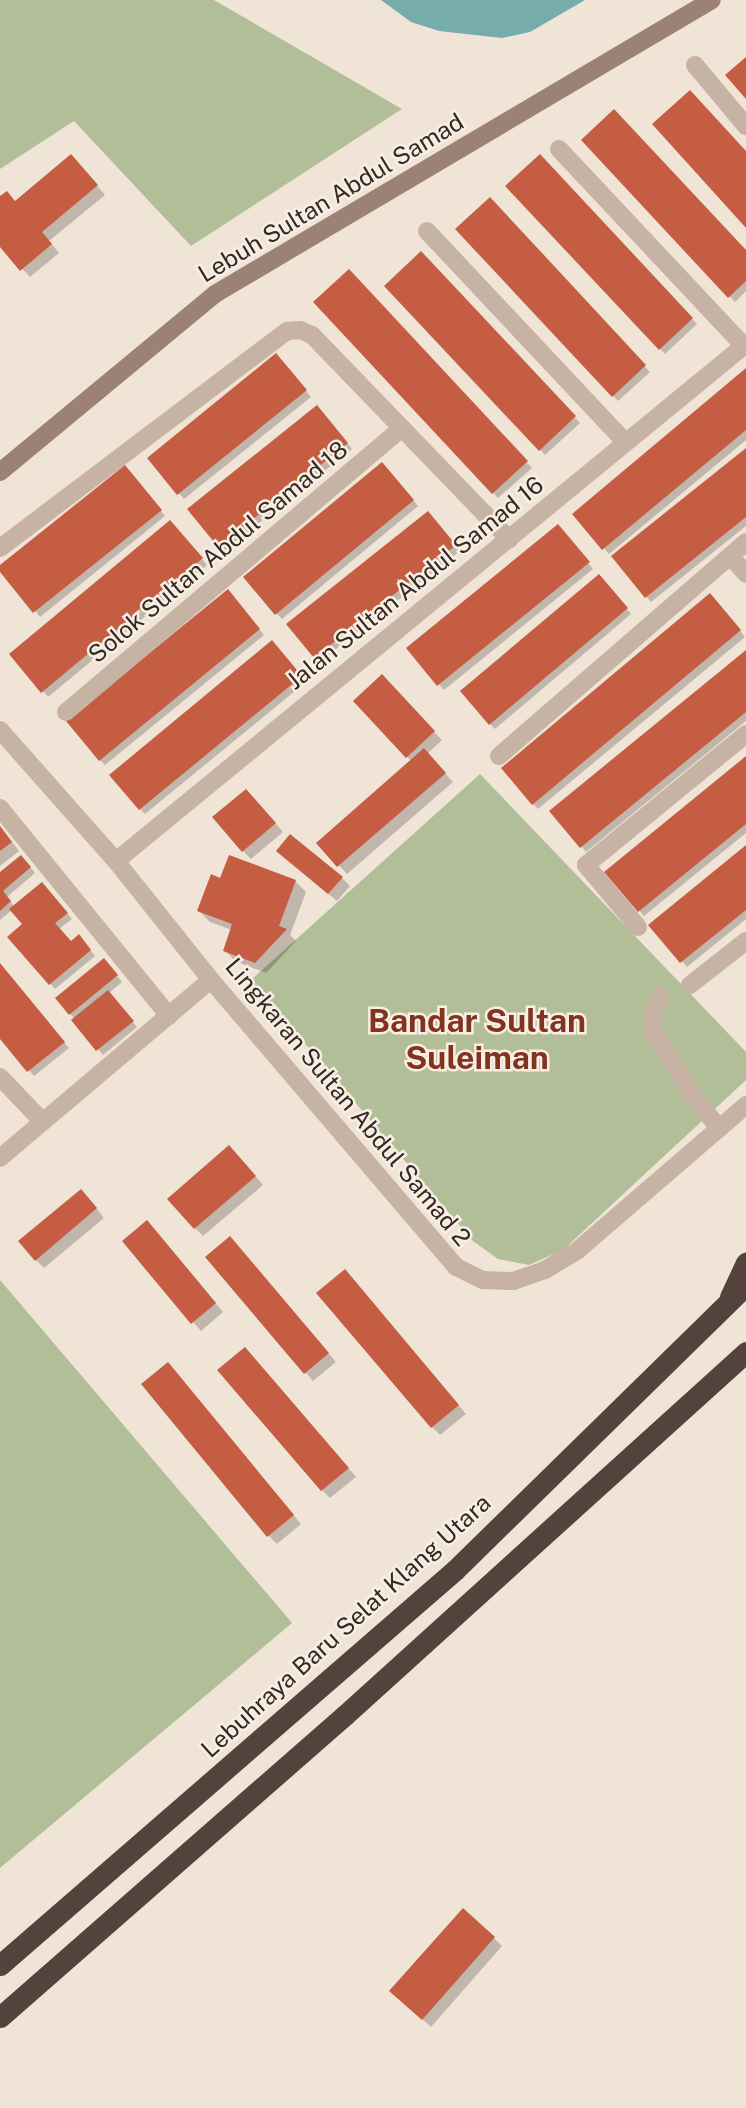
<!DOCTYPE html>
<html>
<head>
<meta charset="utf-8">
<style>
	body { margin:0 }
	#map { position:relative; width:746px; height:2108px; overflow:hidden; background:#f0e4d7; font-family:"Public Sans",sans-serif }
	div>[style] { position:absolute }
	.green>* { inset:0; background:#b2be98 }
	.water>* { inset:0; background:#77acac }
	.shadow>* { inset:0; background:#0003 }
	.building>* { inset:0; background:#c45d41 }
	.street>* { height:18px; margin:-9px; padding:0 9px; transform-origin:9px; border-radius:9px; background:#c7b3a4 }
	.secondary>* { height:18px; margin:-9px; padding:0 9px; transform-origin:9px; border-radius:9px; background:#9b8275 }
	.highway>* { height:21px; margin:-10.5px; padding:0 10.5px; transform-origin:10.5px; border-radius:10.5px; background:#54433c }
	span { translate:-50% -50%; white-space:nowrap; text-align:center; line-height:1.15; -webkit-text-stroke:5px #f8eee3; paint-order:stroke }
	.street-label { font-size:24px; color:#332925 }
	.district-label { font-size:32px; color:#803420; font-weight:700 }
</style>
</head>
<body>
<div id="map">
	<div class="green">
		<i style="clip-path:polygon(0 0,214px 0,402px 109px,191px 246px,74px 121px,0 169px)"></i>
		<i style="clip-path:polygon(480px 774px,746px 1052px,746px 1080px,563px 1250px,529px 1265px,498px 1259px,473px 1241px,251px 980px)"></i>
		<i style="clip-path:polygon(0 1280px,292px 1623px,0 1868px)"></i>
	</div>
	<div class="water">
		<i style="clip-path:polygon(381px 0,585px 0,530px 32px,502px 38px,439px 31px,411px 22px)"></i>
	</div>
	<div class="shadow">
		<i style="clip-path:polygon(584px 140px,746px 252px,746px 291px,735px 302px)"></i>
		<i style="clip-path:polygon(539px 156px,697px 324px,665px 354px,507px 186px)"></i>
		<i style="clip-path:polygon(79px 164px,105px 195px,49px 241px,59px 253px,30px 277px,0 244px,0 199px,16px 202px)"></i>
		<i style="clip-path:polygon(489px 199px,650px 372px,618px 401px,457px 229px)"></i>
		<i style="clip-path:polygon(421px 253px,580px 423px,545px 455px,387px 286px)"></i>
		<i style="clip-path:polygon(349px 272px,532px 468px,498px 498px,315px 302px)"></i>
		<i style="clip-path:polygon(281px 361px,311px 397px,184px 499px,149px 458px)"></i>
		<i style="clip-path:polygon(746px 371px,746px 440px,609px 554px,574px 514px)"></i>
		<i style="clip-path:polygon(322px 412px,352px 449px,224px 551px,219px 546px)"></i>
		<i style="clip-path:polygon(746px 451px,746px 526px,651px 602px,646px 596px)"></i>
		<i style="clip-path:polygon(387px 469px,418px 506px,282px 619px,276px 613px)"></i>
		<i style="clip-path:polygon(130px 472px,165px 516px,40px 617px,0 567px)"></i>
		<i style="clip-path:polygon(433px 519px,460px 551px,320px 662px,289px 625px)"></i>
		<i style="clip-path:polygon(175px 528px,207px 565px,48px 697px,43px 691px)"></i>
		<i style="clip-path:polygon(563px 532px,593px 569px,444px 690px,408px 648px)"></i>
		<i style="clip-path:polygon(604px 582px,631px 614px,495px 729px,490px 724px)"></i>
		<i style="clip-path:polygon(233px 597px,264px 635px,105px 765px,100px 760px)"></i>
		<i style="clip-path:polygon(715px 601px,745px 637px,538px 809px,533px 804px)"></i>
		<i style="clip-path:polygon(277px 648px,306px 682px,145px 814px,140px 809px)"></i>
		<i style="clip-path:polygon(746px 653px,746px 721px,586px 852px,581px 846px)"></i>
		<i style="clip-path:polygon(382px 677px,442px 740px,427px 754px,453px 782px,347px 874px,318px 843px,412px 762px,355px 701px)"></i>
		<i style="clip-path:polygon(746px 758px,746px 833px,644px 916px,606px 872px)"></i>
		<i style="clip-path:polygon(254px 799px,283px 832px,251px 859px,243px 851px)"></i>
		<i style="clip-path:polygon(0 826px,19px 851px,0 866px)"></i>
		<i style="clip-path:polygon(746px 847px,746px 919px,687px 967px,650px 925px)"></i>
		<i style="clip-path:polygon(286px 859px,342px 878px,350px 886px,337px 901px)"></i>
		<i style="clip-path:polygon(26px 862px,35px 873px,7px 897px,15px 907px,47px 890px,72px 919px,59px 929px,71px 943px,84px 942px,95px 956px,55px 989px,10px 937px,24px 924px,12px 910px,0 920px,0 873px)"></i>
		<i style="clip-path:polygon(295px 881px,306px 892px,290px 935px,296px 941px,266px 973px,235px 961px,225px 950px,232px 930px,210px 922px,199px 911px)"></i>
		<i style="clip-path:polygon(0 964px,69px 1048px,34px 1076px,0 1036px)"></i>
		<i style="clip-path:polygon(109px 966px,122px 982px,109px 993px,137px 1027px,103px 1055px,58px 998px)"></i>
		<i style="clip-path:polygon(238px 1156px,263px 1185px,203px 1236px,195px 1228px)"></i>
		<i style="clip-path:polygon(89px 1199px,104px 1218px,44px 1268px,36px 1260px)"></i>
		<i style="clip-path:polygon(155px 1230px,223px 1312px,201px 1331px,193px 1322px)"></i>
		<i style="clip-path:polygon(238px 1247px,336px 1362px,313px 1381px,207px 1258px)"></i>
		<i style="clip-path:polygon(353px 1280px,466px 1414px,440px 1435px,432px 1427px)"></i>
		<i style="clip-path:polygon(253px 1357px,356px 1477px,330px 1498px,322px 1490px)"></i>
		<i style="clip-path:polygon(176px 1372px,301px 1524px,277px 1544px,268px 1535px)"></i>
		<i style="clip-path:polygon(494px 1938px,502px 1946px,431px 2027px,400px 1999px)"></i>
	</div>
	<div class="building">
		<i style="clip-path:polygon(746px 57px,746px 99px,725px 75px)"></i>
		<i style="clip-path:polygon(690px 90px,746px 151px,746px 228px,652px 124px)"></i>
		<i style="clip-path:polygon(614px 109px,746px 250px,746px 281px,728px 298px,581px 140px)"></i>
		<i style="clip-path:polygon(71px 154px,98px 185px,42px 232px,52px 244px,20px 271px,0 247px,0 196px,7px 191px,15px 201px)"></i>
		<i style="clip-path:polygon(540px 154px,693px 318px,659px 350px,505px 186px)"></i>
		<i style="clip-path:polygon(490px 197px,646px 365px,612px 397px,455px 229px)"></i>
		<i style="clip-path:polygon(421px 251px,576px 416px,539px 451px,384px 286px)"></i>
		<i style="clip-path:polygon(349px 269px,528px 461px,492px 494px,313px 302px)"></i>
		<i style="clip-path:polygon(276px 353px,307px 390px,177px 495px,147px 458px)"></i>
		<i style="clip-path:polygon(746px 368px,746px 430px,602px 550px,572px 514px)"></i>
		<i style="clip-path:polygon(317px 405px,348px 443px,218px 547px,187px 509px)"></i>
		<i style="clip-path:polygon(746px 448px,746px 517px,645px 598px,611px 556px)"></i>
		<i style="clip-path:polygon(382px 462px,414px 500px,275px 615px,243px 577px)"></i>
		<i style="clip-path:polygon(125px 465px,162px 510px,33px 613px,0 572px,0 565px)"></i>
		<i style="clip-path:polygon(428px 511px,456px 545px,314px 658px,286px 624px)"></i>
		<i style="clip-path:polygon(170px 520px,203px 558px,41px 693px,9px 654px)"></i>
		<i style="clip-path:polygon(558px 524px,590px 562px,437px 686px,406px 648px)"></i>
		<i style="clip-path:polygon(599px 574px,628px 608px,489px 725px,460px 691px)"></i>
		<i style="clip-path:polygon(228px 589px,260px 629px,99px 761px,66px 721px)"></i>
		<i style="clip-path:polygon(710px 593px,741px 630px,532px 805px,501px 768px)"></i>
		<i style="clip-path:polygon(272px 640px,302px 676px,139px 810px,109px 775px)"></i>
		<i style="clip-path:polygon(746px 650px,746px 712px,580px 848px,549px 811px)"></i>
		<i style="clip-path:polygon(382px 674px,435px 731px,406px 758px,353px 701px)"></i>
		<i style="clip-path:polygon(424px 748px,446px 773px,337px 867px,316px 843px)"></i>
		<i style="clip-path:polygon(746px 756px,746px 824px,638px 912px,604px 872px)"></i>
		<i style="clip-path:polygon(246px 789px,276px 823px,242px 852px,212px 817px)"></i>
		<i style="clip-path:polygon(0 826px,12px 842px,0 851px)"></i>
		<i style="clip-path:polygon(290px 834px,343px 877px,328px 894px,276px 851px)"></i>
		<i style="clip-path:polygon(746px 845px,746px 910px,680px 963px,648px 925px)"></i>
		<i style="clip-path:polygon(21px 855px,31px 867px,3px 891px,11px 901px,0 911px,0 872px)"></i>
		<i style="clip-path:polygon(229px 855px,296px 880px,279px 926px,287px 929px,255px 963px,223px 951px,232px 924px,197px 911px,211px 874px,220px 878px)"></i>
		<i style="clip-path:polygon(42px 882px,68px 913px,55px 923px,71px 941px,79px 934px,91px 950px,49px 985px,7px 937px,22px 924px,9px 909px)"></i>
		<i style="clip-path:polygon(104px 958px,118px 975px,69px 1015px,55px 998px)"></i>
		<i style="clip-path:polygon(0 963px,65px 1042px,27px 1072px,0 1039px)"></i>
		<i style="clip-path:polygon(108px 990px,134px 1021px,96px 1051px,71px 1020px)"></i>
		<i style="clip-path:polygon(229px 1145px,256px 1176px,194px 1229px,167px 1199px)"></i>
		<i style="clip-path:polygon(81px 1189px,97px 1208px,35px 1261px,18px 1241px)"></i>
		<i style="clip-path:polygon(147px 1220px,216px 1303px,191px 1324px,122px 1241px)"></i>
		<i style="clip-path:polygon(230px 1236px,329px 1353px,304px 1374px,205px 1257px)"></i>
		<i style="clip-path:polygon(345px 1269px,459px 1405px,431px 1428px,316px 1293px)"></i>
		<i style="clip-path:polygon(245px 1347px,349px 1468px,321px 1491px,217px 1370px)"></i>
		<i style="clip-path:polygon(168px 1362px,294px 1515px,267px 1537px,141px 1384px)"></i>
		<i style="clip-path:polygon(463px 1908px,495px 1937px,422px 2020px,389px 1991px)"></i>
	</div>
	<div class="street">
		<i style="left:695px;top:65px;width:80px;rotate:50.1deg"></i>
		<i style="left:559px;top:149px;width:270px;rotate:46.8deg"></i>
		<i style="left:427px;top:231px;width:289px;rotate:46.8deg"></i>
		<i style="left:0;top:548px;width:360px;rotate:-37.1deg"></i>
		<i style="left:287px;top:331px;width:13px;rotate:-4deg"></i>
		<i style="left:300px;top:330px;width:13px;rotate:23deg"></i>
		<i style="left:312px;top:335px;width:284px;rotate:46deg"></i>
		<i style="left:730px;top:556px;width:24px;rotate:48deg"></i>
		<i style="left:66px;top:712px;width:440px;rotate:-40.2deg"></i>
		<i style="left:0;top:730px;width:175px;rotate:48.5deg"></i>
		<i style="left:116px;top:861px;width:152px;rotate:51.4deg"></i>
		<i style="left:211px;top:980px;width:377px;rotate:49.5deg"></i>
		<i style="left:456px;top:1267px;width:30px;rotate:26deg"></i>
		<i style="left:483px;top:1280px;width:30px;rotate:2deg"></i>
		<i style="left:513px;top:1281px;width:34px;rotate:-19deg"></i>
		<i style="left:545px;top:1270px;width:39px;rotate:-31deg"></i>
		<i style="left:578px;top:1250px;width:222px;rotate:-40.8deg"></i>
		<i style="left:499px;top:756px;width:327px;rotate:-40.9deg"></i>
		<i style="left:0;top:808px;width:268px;rotate:50.9deg"></i>
		<i style="left:116px;top:861px;width:815px;rotate:-39.37deg"></i>
		<i style="left:638px;top:927px;width:81px;rotate:-130deg"></i>
		<i style="left:586px;top:865px;width:207px;rotate:-39.3deg"></i>
		<i style="left:690px;top:985px;width:71px;rotate:-38.2deg"></i>
		<i style="left:660px;top:995px;width:28px;rotate:109deg"></i>
		<i style="left:651px;top:1021px;width:15px;rotate:74deg"></i>
		<i style="left:655px;top:1035px;width:70px;rotate:58.3deg"></i>
		<i style="left:692px;top:1095px;width:43px;rotate:50.7deg"></i>
		<i style="left:0;top:1077px;width:62px;rotate:46.3deg"></i>
		<i style="left:0;top:1158px;width:276px;rotate:-40.2deg"></i>
	</div>
	<div class="secondary">
		<i style="left:0;top:472px;width:279px;rotate:-39.6deg"></i>
		<i style="left:215px;top:294px;width:577px;rotate:-30.61deg"></i>
	</div>
	<div class="highway">
		<i style="left:730px;top:1297px;width:38px;rotate:-65deg"></i>
		<i style="left:0;top:1965px;width:603px;rotate:-40.96deg"></i>
		<i style="left:455px;top:1570px;width:407px;rotate:-44.4deg"></i>
		<i style="left:0;top:2017px;width:459px;rotate:-41.2deg"></i>
		<i style="left:345px;top:1715px;width:541px;rotate:-42.15deg"></i>
	</div>
	<div class="street-label">
		<span style="left:331px;top:198px;rotate:-31deg">Lebuh Sultan Abdul Samad</span>
		<span style="left:218px;top:552px;rotate:-40deg">Solok Sultan Abdul Samad 18</span>
		<span style="left:415px;top:583px;rotate:-39deg">Jalan Sultan Abdul Samad 16</span>
		<span style="left:348px;top:1102px;rotate:50deg">Lingkaran Sultan Abdul Samad 2</span>
		<span style="left:346px;top:1626px;rotate:-42deg">Lebuhraya Baru Selat Klang Utara</span>
	</div>
	<div class="district-label">
		<span style="left:477px;top:1040px">Bandar Sultan<br>Suleiman</span>
	</div>
</div>
</body>
</html>
